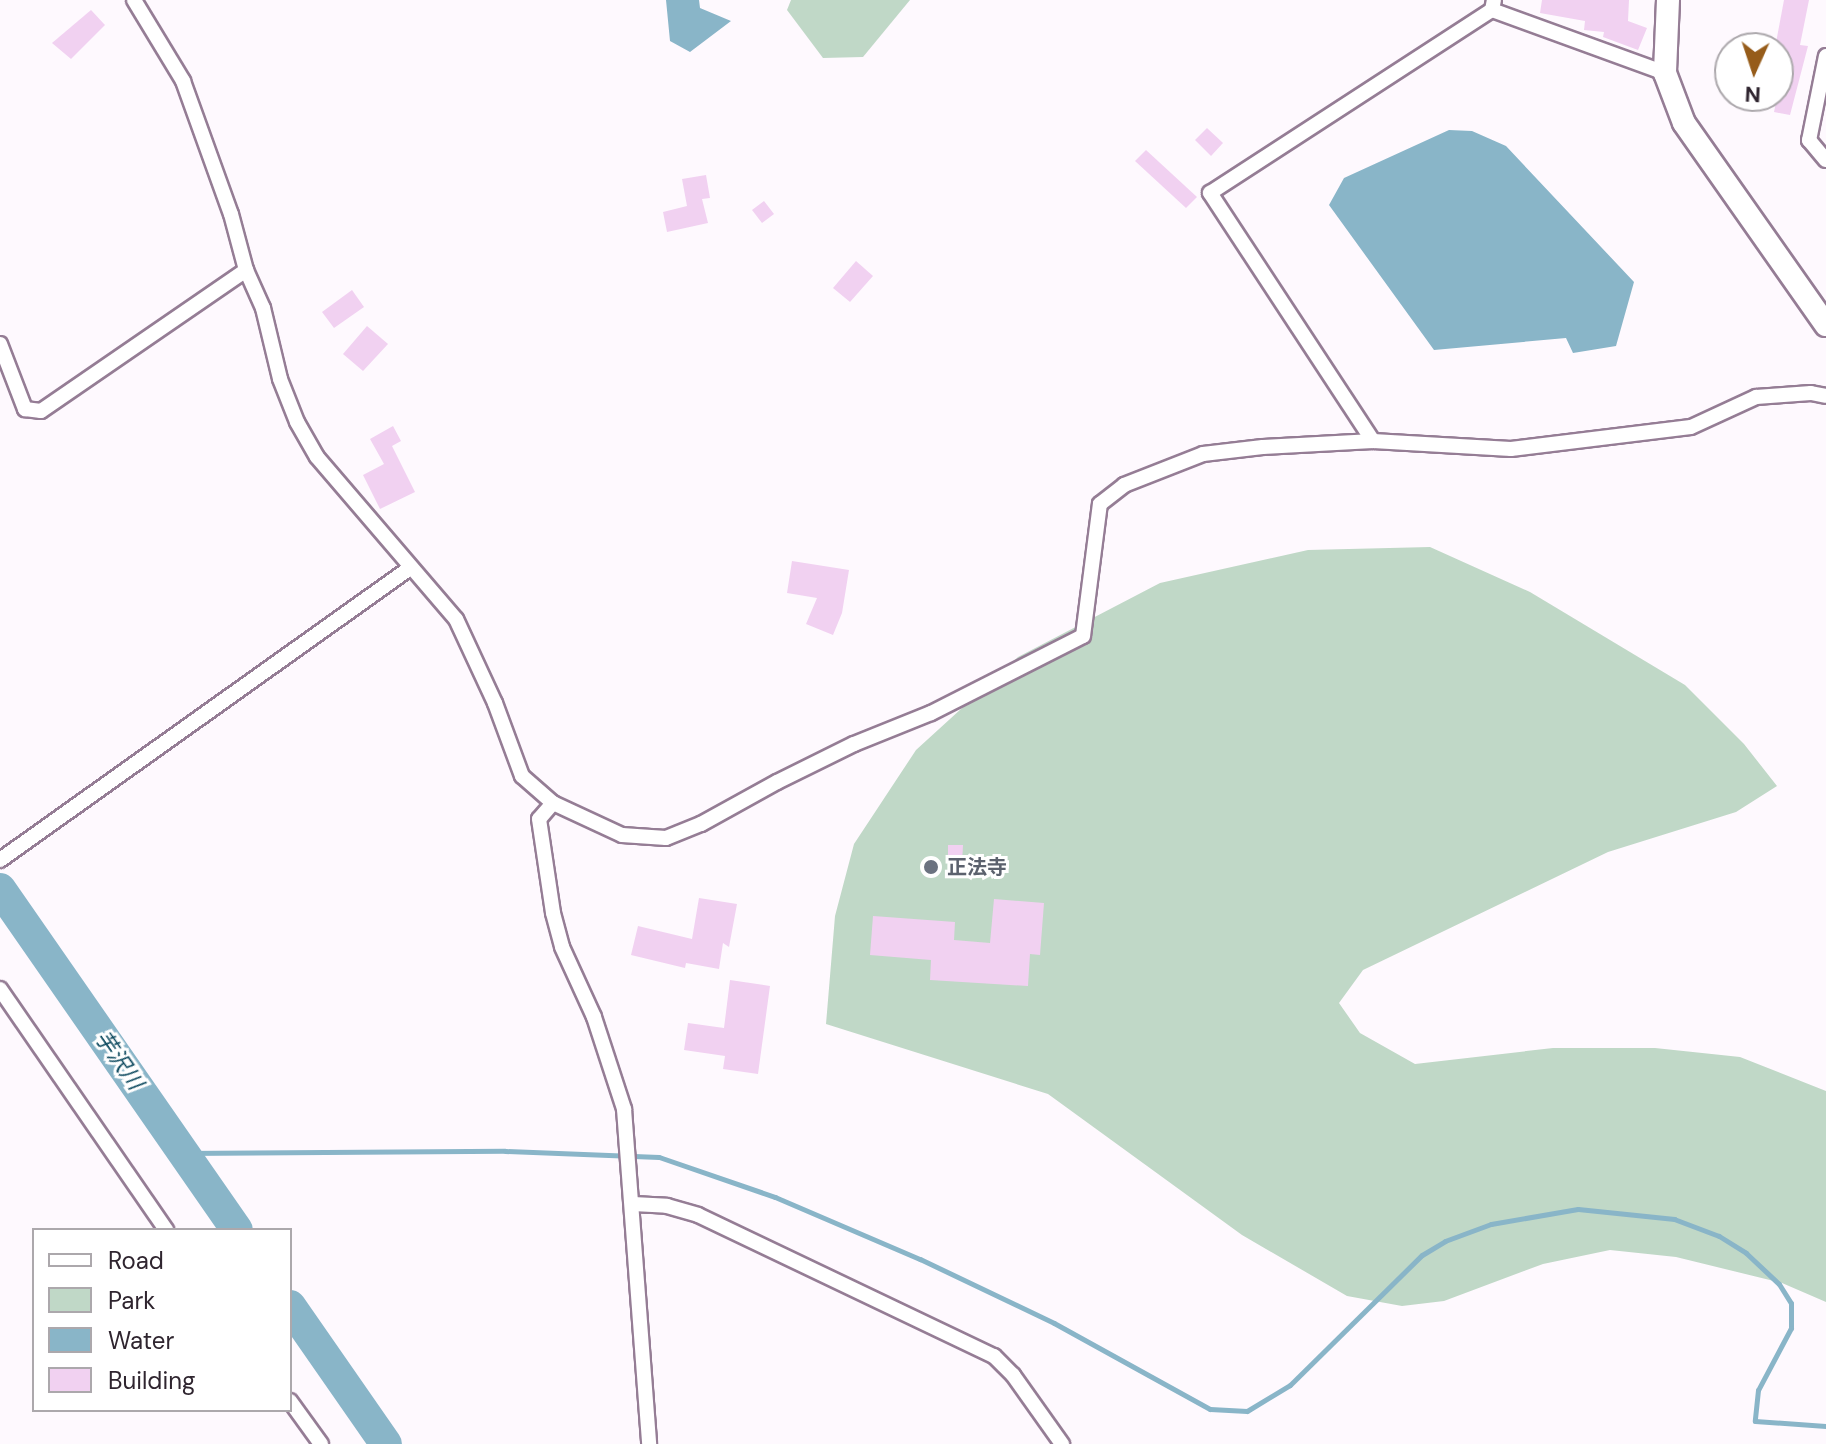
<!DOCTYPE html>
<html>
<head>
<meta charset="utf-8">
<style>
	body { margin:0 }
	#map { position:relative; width:1826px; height:1444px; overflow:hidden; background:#fef9fe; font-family:"DM Sans","Noto Sans JP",sans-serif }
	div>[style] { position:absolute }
	.green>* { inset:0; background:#c0d8c7 }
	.water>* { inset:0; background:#89b5c8 }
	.stream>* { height:5px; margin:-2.5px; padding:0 2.5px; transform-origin:2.5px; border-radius:2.5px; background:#89b5c8 }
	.river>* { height:32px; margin:-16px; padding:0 16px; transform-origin:16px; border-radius:16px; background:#89b5c8 }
	.building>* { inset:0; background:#f1d1f1 }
	.roads { filter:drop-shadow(2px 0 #957d95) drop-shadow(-2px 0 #957d95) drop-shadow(0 2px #957d95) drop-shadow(0 -2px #957d95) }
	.street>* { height:14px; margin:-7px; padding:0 7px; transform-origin:7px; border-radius:7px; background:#fff }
	.secondary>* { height:22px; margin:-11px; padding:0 11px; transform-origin:11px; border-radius:11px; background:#fff }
	.dots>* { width:22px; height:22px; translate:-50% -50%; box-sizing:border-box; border:4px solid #fff; border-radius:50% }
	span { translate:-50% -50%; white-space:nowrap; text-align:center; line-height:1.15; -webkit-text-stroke:6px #fff; paint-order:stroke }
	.worship-label { font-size:20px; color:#5b616d; font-weight:700 }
	.left { translate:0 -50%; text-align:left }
	.water-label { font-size:22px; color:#0c495e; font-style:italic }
	.legend { position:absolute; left:32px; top:1228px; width:260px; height:184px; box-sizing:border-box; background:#fff; border:2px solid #aca8ac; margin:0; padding:10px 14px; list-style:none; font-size:24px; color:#2f252f }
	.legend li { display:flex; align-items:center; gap:16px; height:40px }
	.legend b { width:40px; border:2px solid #aca8ac }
	.north { position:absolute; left:1714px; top:32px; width:80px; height:80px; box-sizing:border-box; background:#fff; border:2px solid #aca8ac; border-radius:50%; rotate:183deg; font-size:22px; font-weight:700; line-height:32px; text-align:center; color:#2f252f }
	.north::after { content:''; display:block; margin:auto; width:28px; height:36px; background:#965c1a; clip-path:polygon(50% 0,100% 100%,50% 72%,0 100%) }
</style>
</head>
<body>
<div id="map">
	<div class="green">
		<i style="clip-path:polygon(791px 0,910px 0,863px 57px,823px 58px,787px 10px)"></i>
		<i style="clip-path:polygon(1430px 547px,1530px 592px,1685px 685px,1744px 744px,1777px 786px,1736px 812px,1608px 852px,1363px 970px,1339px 1003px,1360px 1033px,1415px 1064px,1553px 1048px,1655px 1048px,1740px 1057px,1826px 1091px,1826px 1302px,1782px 1283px,1676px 1257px,1610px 1250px,1543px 1264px,1444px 1301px,1402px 1306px,1347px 1296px,1242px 1235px,1048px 1094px,826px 1024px,835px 916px,854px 844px,916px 750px,1018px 657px,1160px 583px,1308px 550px)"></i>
	</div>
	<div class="water">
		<i style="clip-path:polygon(666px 0,699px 0,700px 8px,731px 21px,690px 52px,670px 41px)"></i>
		<i style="clip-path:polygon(1449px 130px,1472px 131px,1506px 146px,1634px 282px,1616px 346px,1573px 353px,1566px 338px,1434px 350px,1329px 205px,1344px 178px)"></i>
	</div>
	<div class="stream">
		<i style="left:183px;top:1153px;width:322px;rotate:-0.4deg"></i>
		<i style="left:505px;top:1151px;width:154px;rotate:2.2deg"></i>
		<i style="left:659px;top:1157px;width:123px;rotate:19deg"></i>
		<i style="left:775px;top:1197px;width:158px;rotate:23.2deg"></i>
		<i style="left:920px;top:1259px;width:148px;rotate:25.5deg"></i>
		<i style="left:1054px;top:1323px;width:178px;rotate:28.9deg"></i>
		<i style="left:1210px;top:1409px;width:37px;rotate:3deg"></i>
		<i style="left:1247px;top:1411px;width:50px;rotate:-31.2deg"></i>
		<i style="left:1290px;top:1385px;width:185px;rotate:-44.6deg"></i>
		<i style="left:1422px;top:1255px;width:27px;rotate:-31deg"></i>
		<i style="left:1445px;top:1241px;width:49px;rotate:-20.3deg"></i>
		<i style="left:1491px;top:1224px;width:88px;rotate:-9.8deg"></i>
		<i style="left:1578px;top:1209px;width:97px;rotate:5.9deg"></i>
		<i style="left:1674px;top:1219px;width:48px;rotate:20.7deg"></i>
		<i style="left:1719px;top:1236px;width:32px;rotate:32deg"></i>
		<i style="left:1746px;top:1253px;width:45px;rotate:43.2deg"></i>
		<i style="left:1779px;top:1284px;width:22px;rotate:58deg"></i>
		<i style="left:1791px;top:1303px;width:25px;rotate:90deg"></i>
		<i style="left:1791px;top:1328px;width:70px;rotate:118deg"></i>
		<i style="left:1758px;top:1390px;width:31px;rotate:96deg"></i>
		<i style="left:1755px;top:1421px;width:71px;rotate:4deg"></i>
	</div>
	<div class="river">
		<i style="left:0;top:889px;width:415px;rotate:55.2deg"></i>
		<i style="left:290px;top:1306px;width:168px;rotate:55.2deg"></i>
	</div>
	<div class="building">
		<i style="clip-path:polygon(1542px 0,1629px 0,1628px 21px,1647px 28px,1638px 50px,1603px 37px,1604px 32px,1584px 30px,1585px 21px,1540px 13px)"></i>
		<i style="clip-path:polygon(1784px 0,1809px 0,1800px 45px,1808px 46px,1790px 115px,1774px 112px,1784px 64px,1778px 62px,1775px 48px)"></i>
		<i style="clip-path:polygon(91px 10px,105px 25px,71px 59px,52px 43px)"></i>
		<i style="clip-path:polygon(1207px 128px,1223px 143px,1211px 156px,1195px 140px)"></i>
		<i style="clip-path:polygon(1146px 150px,1197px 197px,1186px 208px,1135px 161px)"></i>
		<i style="clip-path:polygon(706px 175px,710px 198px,702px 199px,708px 223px,667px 232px,663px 212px,687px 206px,682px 179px)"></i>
		<i style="clip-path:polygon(764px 201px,774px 214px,762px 223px,752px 210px)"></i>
		<i style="clip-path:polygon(856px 261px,873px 276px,850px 302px,833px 288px)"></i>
		<i style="clip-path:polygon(352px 290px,364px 307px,334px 328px,322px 312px)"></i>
		<i style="clip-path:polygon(367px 326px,388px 344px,363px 371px,343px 354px)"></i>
		<i style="clip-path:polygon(393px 426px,401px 441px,392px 446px,415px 492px,380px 509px,363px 475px,384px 464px,370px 439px)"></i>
		<i style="clip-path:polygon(792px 561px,849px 570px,842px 613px,833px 635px,806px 624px,817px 598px,787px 593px)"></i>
		<i style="clip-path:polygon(948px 845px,963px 845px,962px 863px,948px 863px)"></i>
		<i style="clip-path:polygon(699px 898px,737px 904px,729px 947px,723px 943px,719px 969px,686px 963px,685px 968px,631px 955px,638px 926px,692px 939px)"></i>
		<i style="clip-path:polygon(994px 899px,1044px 903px,1040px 955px,1030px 954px,1028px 986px,930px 980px,931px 960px,870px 955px,873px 916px,955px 922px,954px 940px,990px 943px)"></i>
		<i style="clip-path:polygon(730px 980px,770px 986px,758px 1074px,723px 1069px,725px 1056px,684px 1050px,688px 1023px,724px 1028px)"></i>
	</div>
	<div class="roads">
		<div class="street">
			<i style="left:134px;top:0;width:95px;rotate:58.8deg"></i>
			<i style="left:183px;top:81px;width:141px;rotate:70.2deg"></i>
			<i style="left:231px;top:214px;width:58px;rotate:75deg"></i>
			<i style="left:246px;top:270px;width:42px;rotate:65.9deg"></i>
			<i style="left:263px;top:308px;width:73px;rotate:76.5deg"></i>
			<i style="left:280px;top:379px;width:46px;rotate:68.4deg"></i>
			<i style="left:297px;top:422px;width:40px;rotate:60.3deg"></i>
			<i style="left:317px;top:457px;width:213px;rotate:49.4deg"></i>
			<i style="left:456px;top:619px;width:93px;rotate:65.1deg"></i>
			<i style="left:495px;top:703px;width:78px;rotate:69.7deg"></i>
			<i style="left:522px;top:776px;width:41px;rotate:41.1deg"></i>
			<i style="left:553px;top:803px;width:76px;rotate:24.9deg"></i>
			<i style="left:622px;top:835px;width:44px;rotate:3.9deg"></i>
			<i style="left:666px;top:838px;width:38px;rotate:-22deg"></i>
			<i style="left:701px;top:824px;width:87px;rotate:-28.9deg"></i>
			<i style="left:777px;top:782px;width:86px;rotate:-26.3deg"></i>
			<i style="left:854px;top:744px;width:83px;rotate:-21.9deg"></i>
			<i style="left:931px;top:713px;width:170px;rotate:-26.9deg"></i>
			<i style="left:1083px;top:636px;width:133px;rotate:-82.7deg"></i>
			<i style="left:1100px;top:504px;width:31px;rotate:-38deg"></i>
			<i style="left:1124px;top:485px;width:85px;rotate:-21.4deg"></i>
			<i style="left:1203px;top:454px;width:60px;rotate:-6.7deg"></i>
			<i style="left:1263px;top:447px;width:110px;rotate:-3.1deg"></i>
			<i style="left:1373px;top:441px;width:138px;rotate:3.3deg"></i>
			<i style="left:1511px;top:449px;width:181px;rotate:-7deg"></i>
			<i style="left:1691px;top:427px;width:72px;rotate:-24.8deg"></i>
			<i style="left:1756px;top:397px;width:55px;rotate:-4.2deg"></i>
			<i style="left:1811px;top:393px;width:15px;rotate:11deg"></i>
			<i style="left:1492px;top:10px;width:184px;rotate:20deg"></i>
			<i style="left:1826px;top:56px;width:86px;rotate:101.4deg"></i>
			<i style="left:1809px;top:140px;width:26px;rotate:50deg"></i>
			<i style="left:0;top:344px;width:70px;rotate:69deg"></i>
			<i style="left:25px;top:409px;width:16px;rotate:7deg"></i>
			<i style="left:41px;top:411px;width:249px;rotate:-34.5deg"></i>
			<i style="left:1373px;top:441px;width:297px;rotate:-123.3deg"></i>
			<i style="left:1210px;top:193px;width:336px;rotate:-33deg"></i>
			<i style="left:1492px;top:10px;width:10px;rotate:-79deg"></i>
			<i style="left:553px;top:803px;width:21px;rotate:131deg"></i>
			<i style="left:539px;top:819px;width:95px;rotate:81.5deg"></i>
			<i style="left:553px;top:913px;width:35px;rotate:75deg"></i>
			<i style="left:562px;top:947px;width:77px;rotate:65.4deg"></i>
			<i style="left:594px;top:1017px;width:97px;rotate:71.9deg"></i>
			<i style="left:624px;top:1109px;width:336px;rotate:85.7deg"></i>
			<i style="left:0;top:860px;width:503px;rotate:-35.46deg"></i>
			<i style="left:0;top:989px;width:293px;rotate:55.4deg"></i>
			<i style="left:633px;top:1204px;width:34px;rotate:3deg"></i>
			<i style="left:667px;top:1206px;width:32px;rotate:16deg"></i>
			<i style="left:698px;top:1215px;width:328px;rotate:25.5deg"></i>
			<i style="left:994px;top:1356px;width:27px;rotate:45deg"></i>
			<i style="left:1013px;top:1375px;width:85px;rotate:54.6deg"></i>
			<i style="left:290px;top:1401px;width:53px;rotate:54.2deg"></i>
		</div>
		<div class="secondary">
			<i style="left:1668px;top:0;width:73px;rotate:92.4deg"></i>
			<i style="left:1665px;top:73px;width:53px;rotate:69.2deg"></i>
			<i style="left:1684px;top:123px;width:247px;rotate:54.9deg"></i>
		</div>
	</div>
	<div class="dots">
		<i style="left:931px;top:867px;background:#6b7280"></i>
	</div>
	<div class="worship-label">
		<span class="left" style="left:947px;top:867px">正法寺</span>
	</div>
	<div class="water-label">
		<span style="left:119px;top:1060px;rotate:55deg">芋沢川</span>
	</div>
	<ul class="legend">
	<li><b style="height:10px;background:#fff"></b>Road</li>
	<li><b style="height:22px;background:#c0d8c7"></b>Park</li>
	<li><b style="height:22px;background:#89b5c8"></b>Water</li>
	<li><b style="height:22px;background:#f1d1f1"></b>Building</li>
	</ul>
	<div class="north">N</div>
</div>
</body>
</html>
